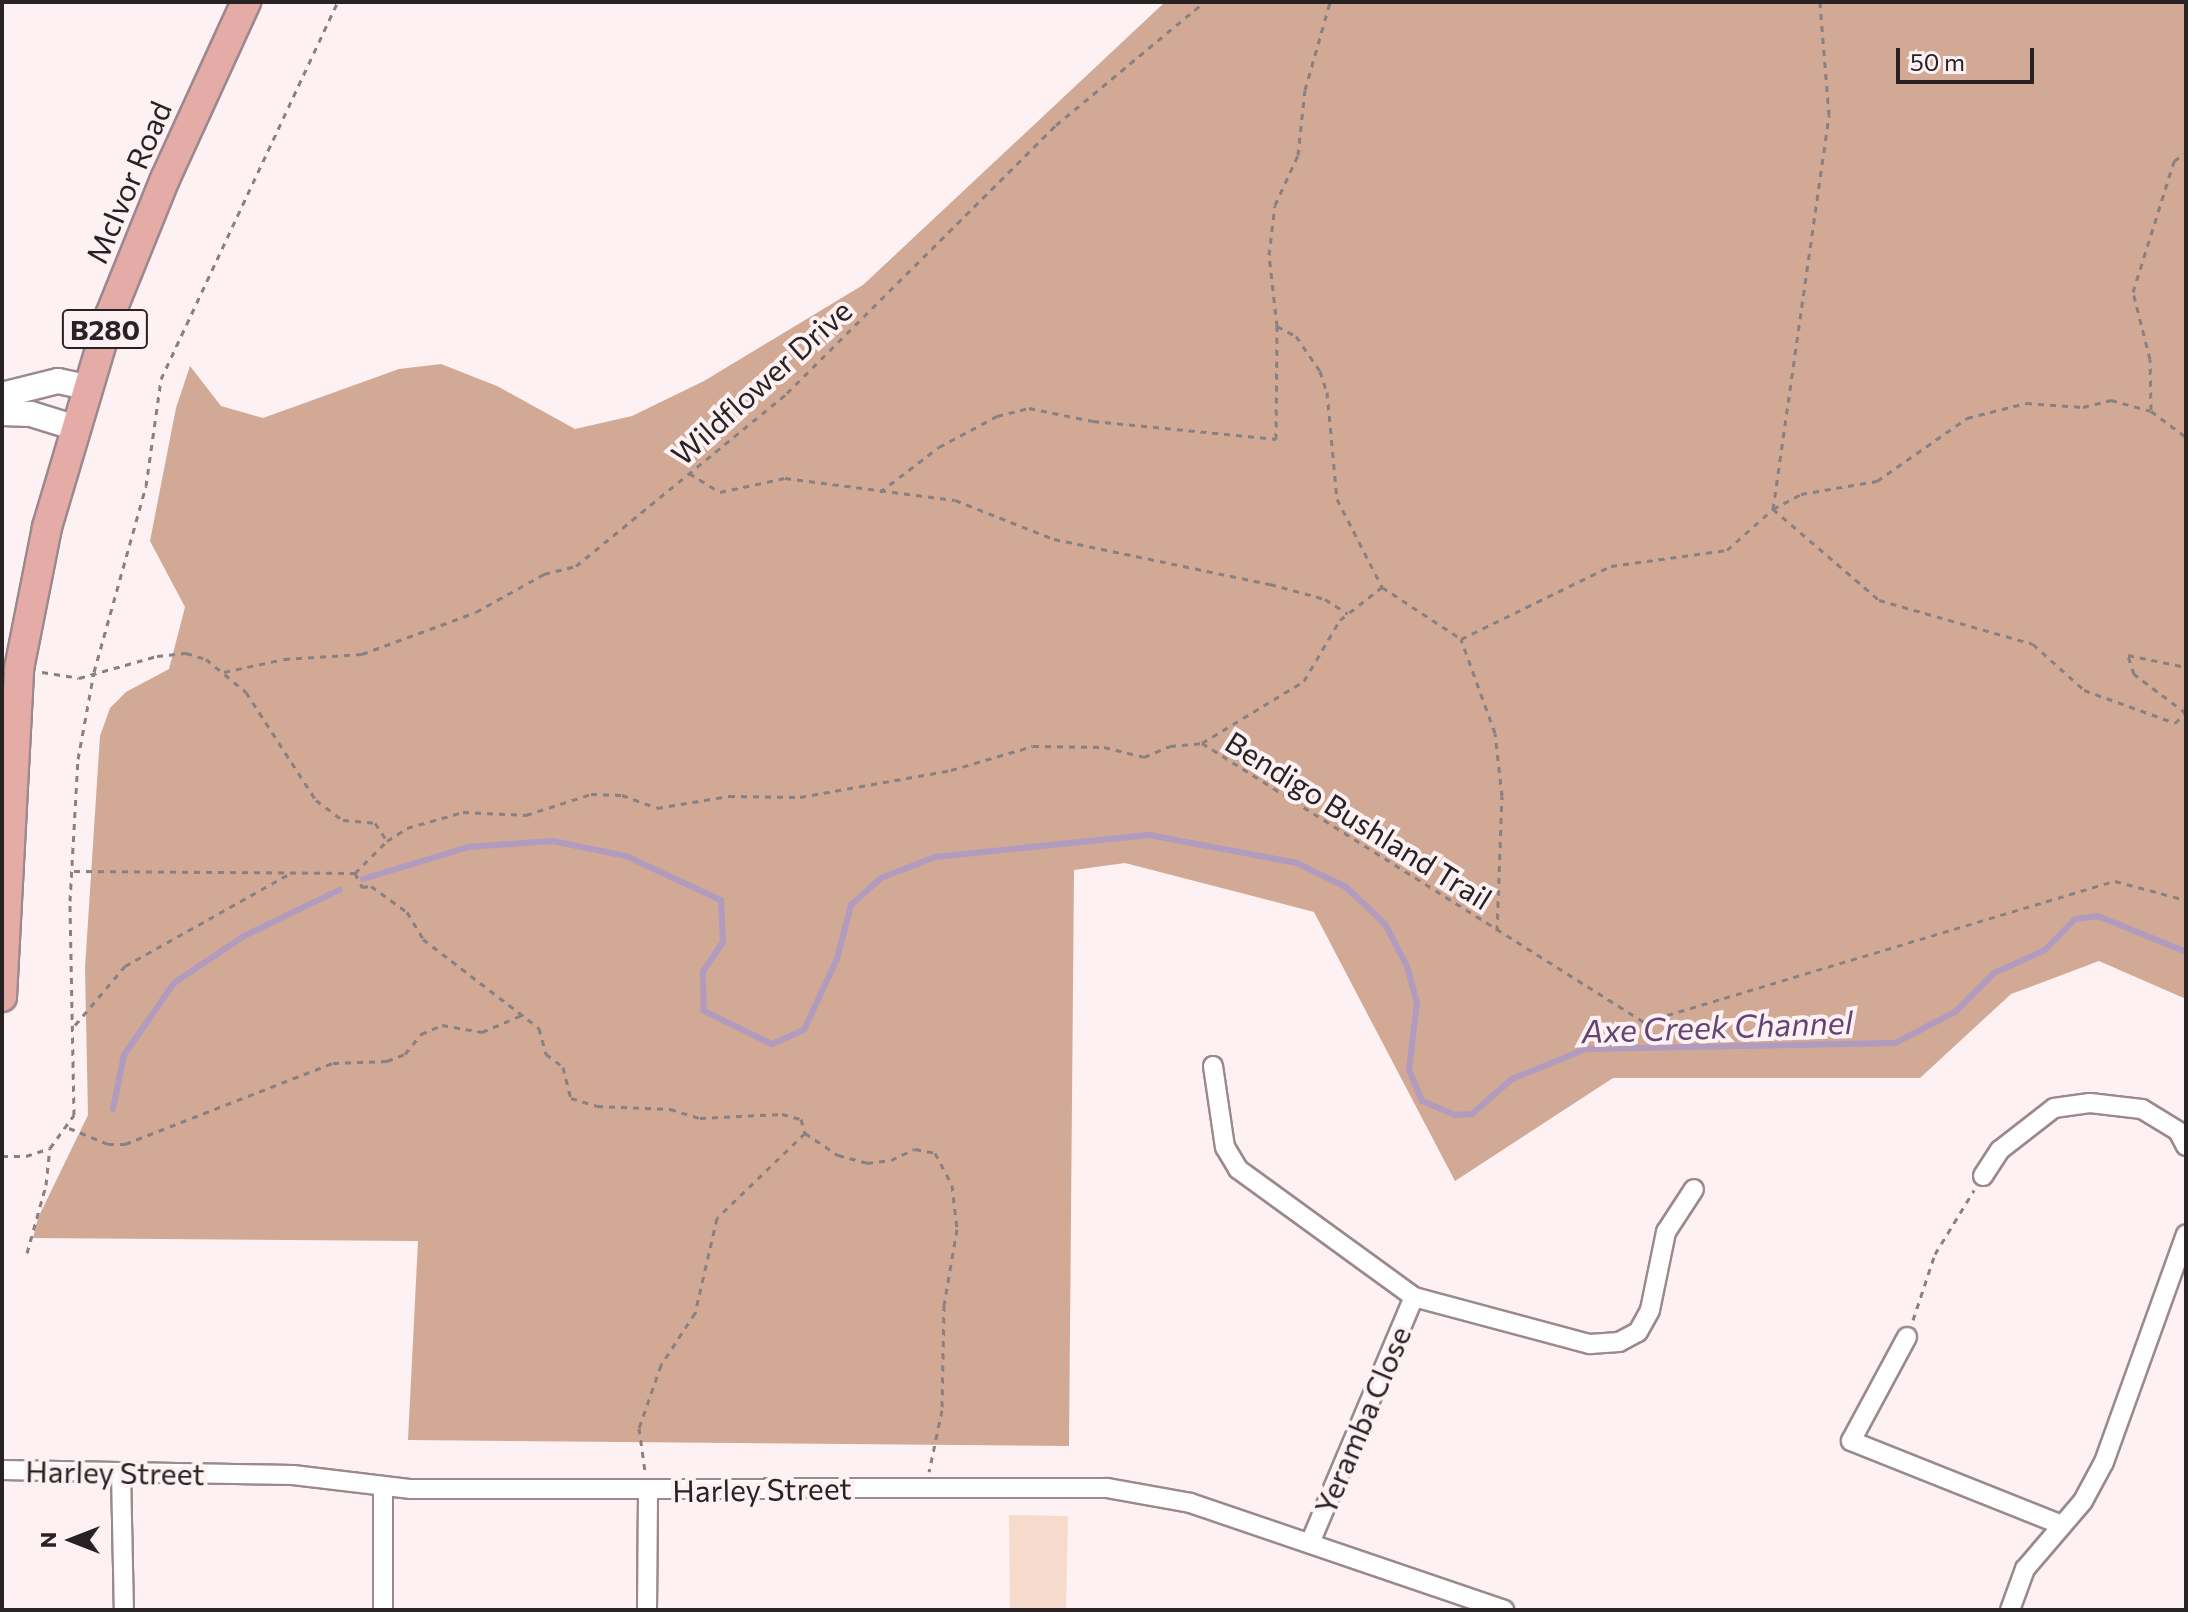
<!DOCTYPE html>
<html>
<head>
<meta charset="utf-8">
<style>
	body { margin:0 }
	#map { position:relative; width:2188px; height:1612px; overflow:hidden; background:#fdf1f3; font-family:Commissioner,sans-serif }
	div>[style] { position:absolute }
	.green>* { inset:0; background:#f6dbcd }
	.forest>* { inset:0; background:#d1a994 }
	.stream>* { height:6px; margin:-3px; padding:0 3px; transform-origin:3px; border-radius:3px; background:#b19bbe }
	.path>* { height:3px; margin-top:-1.5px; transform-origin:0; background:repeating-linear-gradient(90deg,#898082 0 6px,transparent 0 12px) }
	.roads { filter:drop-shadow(2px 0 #9b898d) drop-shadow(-2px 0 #9b898d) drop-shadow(0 2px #9b898d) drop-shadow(0 -2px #9b898d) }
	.street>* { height:18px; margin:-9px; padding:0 9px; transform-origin:9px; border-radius:9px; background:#fff }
	.secondary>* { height:24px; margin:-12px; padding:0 12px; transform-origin:12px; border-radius:12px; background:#fff }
	.primary>* { height:28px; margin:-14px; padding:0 14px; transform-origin:14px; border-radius:14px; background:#e5aba7 }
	span { translate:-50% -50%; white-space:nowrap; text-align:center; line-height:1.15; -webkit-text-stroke:8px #fdf1f3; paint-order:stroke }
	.shield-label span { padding:2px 6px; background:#fdf1f3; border:2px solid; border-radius:6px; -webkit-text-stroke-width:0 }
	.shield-label { font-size:28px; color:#292224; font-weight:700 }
	.street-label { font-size:30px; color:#292224 }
	.water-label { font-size:32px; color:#634474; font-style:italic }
	.frame { position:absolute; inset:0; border:4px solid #292224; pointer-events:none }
	.north { position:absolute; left:32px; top:1500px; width:80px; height:80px; -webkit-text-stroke:6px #fdf1f3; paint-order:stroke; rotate:270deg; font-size:22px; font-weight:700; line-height:32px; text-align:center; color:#292224 }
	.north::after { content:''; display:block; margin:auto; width:28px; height:36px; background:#292224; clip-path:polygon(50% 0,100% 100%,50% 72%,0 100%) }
	.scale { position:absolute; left:1896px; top:48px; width:138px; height:36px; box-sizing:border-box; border:4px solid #292224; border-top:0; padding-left:10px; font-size:24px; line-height:28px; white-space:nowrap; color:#292224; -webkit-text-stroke:6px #fdf1f3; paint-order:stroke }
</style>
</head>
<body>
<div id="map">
	<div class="green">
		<i style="clip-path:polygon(1009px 1515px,1068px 1516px,1066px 1610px,1010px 1610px)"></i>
	</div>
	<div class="forest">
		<i style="clip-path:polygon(1165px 2px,2186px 2px,2186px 999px,2099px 961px,2011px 994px,1920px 1078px,1613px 1078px,1455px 1181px,1314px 912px,1125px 863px,1074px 870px,1069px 1446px,408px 1440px,418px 1241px,33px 1238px,38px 1218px,88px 1115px,85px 968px,100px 736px,110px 708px,126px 692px,169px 669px,185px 607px,150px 541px,176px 408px,190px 366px,221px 406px,263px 418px,399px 369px,441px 364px,497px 386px,575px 429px,632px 416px,704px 381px,863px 285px)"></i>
	</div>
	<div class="stream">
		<i style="left:363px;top:879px;width:110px;rotate:-16.9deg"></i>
		<i style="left:468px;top:847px;width:84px;rotate:-4.1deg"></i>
		<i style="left:552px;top:841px;width:76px;rotate:11.5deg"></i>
		<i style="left:626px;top:856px;width:105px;rotate:24.9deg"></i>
		<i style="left:721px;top:900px;width:42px;rotate:87.3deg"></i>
		<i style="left:723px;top:942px;width:36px;rotate:124deg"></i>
		<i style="left:703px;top:972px;width:39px;rotate:89deg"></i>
		<i style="left:704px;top:1011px;width:76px;rotate:25.9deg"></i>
		<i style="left:772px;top:1044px;width:35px;rotate:-24deg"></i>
		<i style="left:804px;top:1030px;width:78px;rotate:-65.1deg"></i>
		<i style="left:837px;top:959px;width:56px;rotate:-75.5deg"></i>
		<i style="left:851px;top:905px;width:40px;rotate:-42deg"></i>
		<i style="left:881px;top:878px;width:58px;rotate:-21.3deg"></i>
		<i style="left:935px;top:857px;width:215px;rotate:-5.9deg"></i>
		<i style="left:1149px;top:835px;width:151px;rotate:10.7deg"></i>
		<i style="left:1297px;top:863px;width:55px;rotate:26.1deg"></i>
		<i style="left:1346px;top:887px;width:54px;rotate:43.5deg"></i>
		<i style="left:1385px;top:924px;width:47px;rotate:62.4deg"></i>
		<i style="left:1407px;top:966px;width:38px;rotate:75deg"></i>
		<i style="left:1417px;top:1003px;width:67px;rotate:96.8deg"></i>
		<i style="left:1409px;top:1070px;width:34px;rotate:67deg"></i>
		<i style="left:1422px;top:1101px;width:36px;rotate:23deg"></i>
		<i style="left:1455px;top:1115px;width:17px;rotate:-3deg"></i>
		<i style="left:1472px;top:1114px;width:53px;rotate:-41.2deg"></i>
		<i style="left:1512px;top:1079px;width:80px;rotate:-22.1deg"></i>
		<i style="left:1586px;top:1049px;width:309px;rotate:-1.1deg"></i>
		<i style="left:1895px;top:1043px;width:68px;rotate:-27.3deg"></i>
		<i style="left:1955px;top:1012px;width:55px;rotate:-45deg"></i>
		<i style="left:1994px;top:973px;width:56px;rotate:-24.3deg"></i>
		<i style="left:2045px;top:950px;width:43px;rotate:-45.9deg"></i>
		<i style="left:2075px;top:919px;width:23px;rotate:-7deg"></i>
		<i style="left:2098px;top:916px;width:95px;rotate:22.2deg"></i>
		<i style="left:113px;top:1109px;width:55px;rotate:-78.5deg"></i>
		<i style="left:124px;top:1055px;width:88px;rotate:-55.2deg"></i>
		<i style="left:174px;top:983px;width:84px;rotate:-33.9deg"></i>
		<i style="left:244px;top:936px;width:106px;rotate:-25.8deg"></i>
	</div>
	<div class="path">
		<i style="left:1277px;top:326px;width:21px;rotate:28deg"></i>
		<i style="left:1296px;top:336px;width:42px;rotate:55.6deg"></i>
		<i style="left:1320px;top:371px;width:22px;rotate:72deg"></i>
		<i style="left:1327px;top:392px;width:107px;rotate:84.7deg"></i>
		<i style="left:1337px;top:499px;width:99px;rotate:62.9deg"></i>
		<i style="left:1382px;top:587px;width:93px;rotate:33.2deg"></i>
		<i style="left:2151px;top:410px;width:51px;rotate:-91.1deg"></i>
		<i style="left:2150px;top:359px;width:69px;rotate:-104.2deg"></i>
		<i style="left:2133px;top:292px;width:137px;rotate:-72.6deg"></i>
		<i style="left:2174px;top:161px;width:14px;rotate:-34deg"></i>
		<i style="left:689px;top:473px;width:36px;rotate:32deg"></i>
		<i style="left:720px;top:492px;width:66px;rotate:-12.2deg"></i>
		<i style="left:785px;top:478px;width:171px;rotate:7.4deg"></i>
		<i style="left:955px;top:500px;width:106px;rotate:21.5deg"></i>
		<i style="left:1054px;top:539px;width:221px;rotate:11.8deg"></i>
		<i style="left:1270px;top:584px;width:57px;rotate:15.3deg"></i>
		<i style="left:1325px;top:599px;width:27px;rotate:33deg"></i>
		<i style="left:880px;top:492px;width:74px;rotate:-37.3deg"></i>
		<i style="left:939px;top:447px;width:66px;rotate:-28.1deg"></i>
		<i style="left:997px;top:416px;width:33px;rotate:-14deg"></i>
		<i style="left:1029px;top:408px;width:65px;rotate:11.5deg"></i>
		<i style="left:1093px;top:421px;width:184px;rotate:5.6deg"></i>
		<i style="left:1276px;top:439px;width:113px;rotate:-89.5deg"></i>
		<i style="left:1277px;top:326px;width:71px;rotate:-96.4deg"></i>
		<i style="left:1269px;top:255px;width:50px;rotate:-83.2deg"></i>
		<i style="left:1275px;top:205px;width:55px;rotate:-65.3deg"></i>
		<i style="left:1298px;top:155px;width:65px;rotate:-83.9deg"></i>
		<i style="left:1305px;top:90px;width:91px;rotate:-74.1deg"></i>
		<i style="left:1773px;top:509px;width:140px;rotate:40.6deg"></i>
		<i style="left:1879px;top:600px;width:160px;rotate:15.9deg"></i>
		<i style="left:2033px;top:644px;width:69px;rotate:42deg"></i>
		<i style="left:2084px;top:690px;width:97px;rotate:19.9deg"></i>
		<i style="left:2175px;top:723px;width:15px;rotate:-42deg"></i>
		<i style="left:2186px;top:713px;width:65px;rotate:-143.1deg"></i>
		<i style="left:2134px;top:674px;width:20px;rotate:-108deg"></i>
		<i style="left:2128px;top:655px;width:59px;rotate:11.7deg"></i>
		<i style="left:1773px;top:509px;width:398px;rotate:-81.9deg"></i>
		<i style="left:1829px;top:115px;width:113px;rotate:-94.6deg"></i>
		<i style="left:42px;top:672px;width:37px;rotate:9deg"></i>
		<i style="left:79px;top:678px;width:81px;rotate:-15.8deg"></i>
		<i style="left:157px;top:656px;width:29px;rotate:-6deg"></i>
		<i style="left:186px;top:653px;width:21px;rotate:17deg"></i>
		<i style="left:206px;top:659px;width:52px;rotate:39.5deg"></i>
		<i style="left:246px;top:692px;width:129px;rotate:57.1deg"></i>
		<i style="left:316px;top:800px;width:34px;rotate:37deg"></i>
		<i style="left:343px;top:820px;width:32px;rotate:5deg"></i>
		<i style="left:375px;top:823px;width:22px;rotate:56deg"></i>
		<i style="left:387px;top:841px;width:24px;rotate:-33deg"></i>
		<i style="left:407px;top:828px;width:58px;rotate:-15.9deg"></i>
		<i style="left:463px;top:812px;width:63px;rotate:2.7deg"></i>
		<i style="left:526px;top:815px;width:68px;rotate:-17.9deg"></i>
		<i style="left:591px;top:794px;width:31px;rotate:2deg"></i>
		<i style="left:622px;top:795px;width:37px;rotate:20deg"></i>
		<i style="left:657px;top:808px;width:73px;rotate:-9.5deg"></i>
		<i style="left:729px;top:796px;width:71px;rotate:0.8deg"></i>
		<i style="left:800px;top:797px;width:153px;rotate:-10.1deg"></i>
		<i style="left:951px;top:770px;width:85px;rotate:-16.3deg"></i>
		<i style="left:1033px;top:746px;width:71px;rotate:0.8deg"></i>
		<i style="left:1104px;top:747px;width:41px;rotate:14deg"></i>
		<i style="left:1144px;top:757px;width:28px;rotate:-23deg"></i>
		<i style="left:1170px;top:746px;width:32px;rotate:-5deg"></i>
		<i style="left:1202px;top:743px;width:523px;rotate:32.26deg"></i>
		<i style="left:1644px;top:1022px;width:492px;rotate:-16.7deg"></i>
		<i style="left:2115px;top:881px;width:73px;rotate:15deg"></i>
		<i style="left:224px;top:672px;width:61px;rotate:-12.2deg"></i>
		<i style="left:284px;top:659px;width:78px;rotate:-3.7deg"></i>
		<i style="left:362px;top:654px;width:121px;rotate:-20.2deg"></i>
		<i style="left:476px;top:612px;width:78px;rotate:-29.2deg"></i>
		<i style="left:544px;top:574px;width:33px;rotate:-14deg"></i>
		<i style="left:576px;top:566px;width:273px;rotate:-39.3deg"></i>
		<i style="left:787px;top:393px;width:380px;rotate:-44.9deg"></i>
		<i style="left:1056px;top:125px;width:192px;rotate:-39.7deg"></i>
		<i style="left:1202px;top:743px;width:119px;rotate:-31.3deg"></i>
		<i style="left:1304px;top:681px;width:71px;rotate:-59.5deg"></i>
		<i style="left:1340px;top:620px;width:53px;rotate:-38.2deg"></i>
		<i style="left:74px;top:871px;width:281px;rotate:0.4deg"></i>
		<i style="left:355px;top:873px;width:45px;rotate:-45deg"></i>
		<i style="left:355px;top:873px;width:16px;rotate:63deg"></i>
		<i style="left:362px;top:887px;width:9px;rotate:-6deg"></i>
		<i style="left:371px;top:886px;width:44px;rotate:35.8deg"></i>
		<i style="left:407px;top:912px;width:31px;rotate:59deg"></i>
		<i style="left:423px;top:939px;width:146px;rotate:37.5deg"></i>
		<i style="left:539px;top:1028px;width:27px;rotate:75deg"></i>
		<i style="left:546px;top:1054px;width:21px;rotate:37deg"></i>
		<i style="left:563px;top:1067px;width:32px;rotate:76deg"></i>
		<i style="left:571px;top:1098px;width:27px;rotate:17deg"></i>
		<i style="left:597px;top:1106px;width:73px;rotate:2.4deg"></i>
		<i style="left:670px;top:1109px;width:31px;rotate:17deg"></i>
		<i style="left:700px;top:1118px;width:82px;rotate:-2.8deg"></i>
		<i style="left:782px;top:1114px;width:20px;rotate:15deg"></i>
		<i style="left:801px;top:1119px;width:15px;rotate:74deg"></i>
		<i style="left:805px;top:1133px;width:122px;rotate:136deg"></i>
		<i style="left:717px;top:1218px;width:98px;rotate:103deg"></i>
		<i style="left:695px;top:1313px;width:62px;rotate:123.2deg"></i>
		<i style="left:661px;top:1365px;width:67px;rotate:109.2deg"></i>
		<i style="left:639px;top:1428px;width:43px;rotate:82.1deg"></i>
		<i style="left:1497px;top:931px;width:135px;rotate:-87.9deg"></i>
		<i style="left:1502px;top:796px;width:63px;rotate:-96.3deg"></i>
		<i style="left:1495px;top:733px;width:100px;rotate:-109.9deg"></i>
		<i style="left:1461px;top:639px;width:167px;rotate:-26deg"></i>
		<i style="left:1611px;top:566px;width:117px;rotate:-7.9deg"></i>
		<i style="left:1727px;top:550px;width:62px;rotate:-41.7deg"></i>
		<i style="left:1773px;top:509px;width:32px;rotate:-28deg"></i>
		<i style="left:1801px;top:494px;width:77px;rotate:-9.7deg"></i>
		<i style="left:1877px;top:481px;width:110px;rotate:-35deg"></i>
		<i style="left:1967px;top:418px;width:61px;rotate:-14.3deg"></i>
		<i style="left:2026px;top:403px;width:57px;rotate:4deg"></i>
		<i style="left:2083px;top:407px;width:29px;rotate:-14deg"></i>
		<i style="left:2111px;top:400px;width:41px;rotate:15.4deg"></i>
		<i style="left:2151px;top:411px;width:44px;rotate:36.6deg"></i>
		<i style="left:75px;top:1025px;width:77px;rotate:-49.7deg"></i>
		<i style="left:125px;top:966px;width:186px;rotate:-29.3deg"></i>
		<i style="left:69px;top:1128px;width:42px;rotate:22.3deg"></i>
		<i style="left:108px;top:1144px;width:17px"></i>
		<i style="left:125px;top:1144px;width:223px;rotate:-21.3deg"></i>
		<i style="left:333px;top:1063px;width:54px;rotate:-2.1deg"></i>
		<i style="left:387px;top:1061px;width:19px;rotate:-21deg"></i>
		<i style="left:405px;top:1054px;width:26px;rotate:-51deg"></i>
		<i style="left:421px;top:1034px;width:23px;rotate:-23deg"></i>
		<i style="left:442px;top:1025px;width:41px;rotate:9.9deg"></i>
		<i style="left:482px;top:1032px;width:43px;rotate:-23deg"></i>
		<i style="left:805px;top:1133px;width:40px;rotate:34deg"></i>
		<i style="left:838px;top:1155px;width:30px;rotate:15deg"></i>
		<i style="left:867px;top:1163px;width:24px;rotate:-7deg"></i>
		<i style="left:891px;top:1160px;width:26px;rotate:-25deg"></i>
		<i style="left:915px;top:1149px;width:20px;rotate:11deg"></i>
		<i style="left:935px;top:1153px;width:36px;rotate:62deg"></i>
		<i style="left:952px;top:1185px;width:44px;rotate:83.5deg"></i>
		<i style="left:957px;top:1229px;width:77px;rotate:99.7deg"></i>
		<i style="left:944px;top:1305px;width:105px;rotate:91.1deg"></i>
		<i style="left:942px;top:1410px;width:63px;rotate:101.8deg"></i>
		<i style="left:2px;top:1156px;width:24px"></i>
		<i style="left:26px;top:1156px;width:25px;rotate:-18deg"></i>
		<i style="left:50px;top:1148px;width:41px;rotate:-54deg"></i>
		<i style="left:74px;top:1115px;width:214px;rotate:-91.1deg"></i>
		<i style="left:70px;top:901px;width:142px;rotate:-86.8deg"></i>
		<i style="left:78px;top:759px;width:88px;rotate:-79.6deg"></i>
		<i style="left:94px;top:672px;width:193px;rotate:-74.4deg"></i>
		<i style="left:146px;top:486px;width:108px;rotate:-82deg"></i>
		<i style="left:161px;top:379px;width:416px;rotate:-64.9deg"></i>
		<i style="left:27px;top:1253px;width:71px;rotate:-74.4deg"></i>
		<i style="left:46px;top:1185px;width:37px;rotate:-84deg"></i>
		<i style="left:1913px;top:1320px;width:70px;rotate:-71.6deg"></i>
		<i style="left:1935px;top:1254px;width:75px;rotate:-58.6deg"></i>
	</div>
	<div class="roads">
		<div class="street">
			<i style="left:1213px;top:1066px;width:82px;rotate:81.6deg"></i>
			<i style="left:1225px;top:1147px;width:26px;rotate:59deg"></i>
			<i style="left:1238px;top:1169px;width:218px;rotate:36deg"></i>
			<i style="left:1983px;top:1176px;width:31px;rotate:-57deg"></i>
			<i style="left:2000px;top:1150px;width:68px;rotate:-37.9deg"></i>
			<i style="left:2054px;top:1108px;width:36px;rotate:-8deg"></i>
			<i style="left:2090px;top:1103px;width:52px;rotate:6.6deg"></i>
			<i style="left:2142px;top:1109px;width:42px;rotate:31.4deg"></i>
			<i style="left:2178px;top:1131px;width:17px;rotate:62deg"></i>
			<i style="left:1907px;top:1337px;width:118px;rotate:118.3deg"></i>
			<i style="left:1851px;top:1441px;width:225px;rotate:21.7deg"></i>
			<i style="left:2px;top:1470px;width:291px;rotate:1deg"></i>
			<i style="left:293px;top:1475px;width:119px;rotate:6.8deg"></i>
			<i style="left:411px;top:1489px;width:696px;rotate:-0.08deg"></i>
			<i style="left:1107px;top:1488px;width:84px;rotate:10.2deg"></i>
			<i style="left:1190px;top:1503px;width:332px;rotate:18.8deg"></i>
			<i style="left:121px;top:1472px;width:138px;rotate:88.8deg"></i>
			<i style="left:1310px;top:1543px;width:267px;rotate:-67.1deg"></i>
			<i style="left:1414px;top:1297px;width:182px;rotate:15deg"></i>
			<i style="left:1590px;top:1344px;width:29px;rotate:-4deg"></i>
			<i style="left:1619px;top:1342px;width:21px;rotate:-28deg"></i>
			<i style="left:1638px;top:1332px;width:25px;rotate:-61deg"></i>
			<i style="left:1650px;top:1310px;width:80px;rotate:-78.4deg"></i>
			<i style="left:1666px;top:1232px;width:51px;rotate:-56.9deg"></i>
			<i style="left:383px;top:1610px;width:122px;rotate:-90deg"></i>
			<i style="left:647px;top:1610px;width:119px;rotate:-89.5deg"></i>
			<i style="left:2010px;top:1610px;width:44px;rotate:-69.9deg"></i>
			<i style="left:2025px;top:1569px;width:89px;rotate:-49.5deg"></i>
			<i style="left:2083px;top:1501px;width:44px;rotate:-61.7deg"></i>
			<i style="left:2104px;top:1462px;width:242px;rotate:-70.2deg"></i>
		</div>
		<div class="secondary">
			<i style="left:2px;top:395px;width:58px;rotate:-14deg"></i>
			<i style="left:58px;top:381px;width:29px;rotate:12deg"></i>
			<i style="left:2px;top:413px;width:29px;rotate:2deg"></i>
			<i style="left:31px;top:414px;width:44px;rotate:17.2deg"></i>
		</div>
		<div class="primary">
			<i style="left:2px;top:997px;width:328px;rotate:-87deg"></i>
			<i style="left:19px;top:669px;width:145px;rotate:-78.8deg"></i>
			<i style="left:47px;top:527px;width:221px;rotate:-73.4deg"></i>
			<i style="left:110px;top:315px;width:147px;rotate:-68deg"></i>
			<i style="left:165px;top:179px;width:195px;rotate:-65.4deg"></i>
		</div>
	</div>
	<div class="shield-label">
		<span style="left:105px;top:329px">B280</span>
	</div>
	<div class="street-label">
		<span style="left:128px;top:182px;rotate:-67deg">McIvor Road</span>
		<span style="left:761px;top:382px;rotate:-42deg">Wildflower Drive</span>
		<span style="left:1359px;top:820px;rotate:32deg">Bendigo Bushland Trail</span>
		<span style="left:1362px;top:1420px;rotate:-67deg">Yeramba Close</span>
		<span style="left:115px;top:1472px;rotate:1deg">Harley Street</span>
		<span style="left:762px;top:1489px;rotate:-1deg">Harley Street</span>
	</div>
	<div class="water-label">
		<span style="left:1717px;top:1026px;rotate:-2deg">Axe Creek Channel</span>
	</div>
	<div class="frame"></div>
	<div class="north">N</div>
	<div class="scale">50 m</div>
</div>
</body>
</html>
